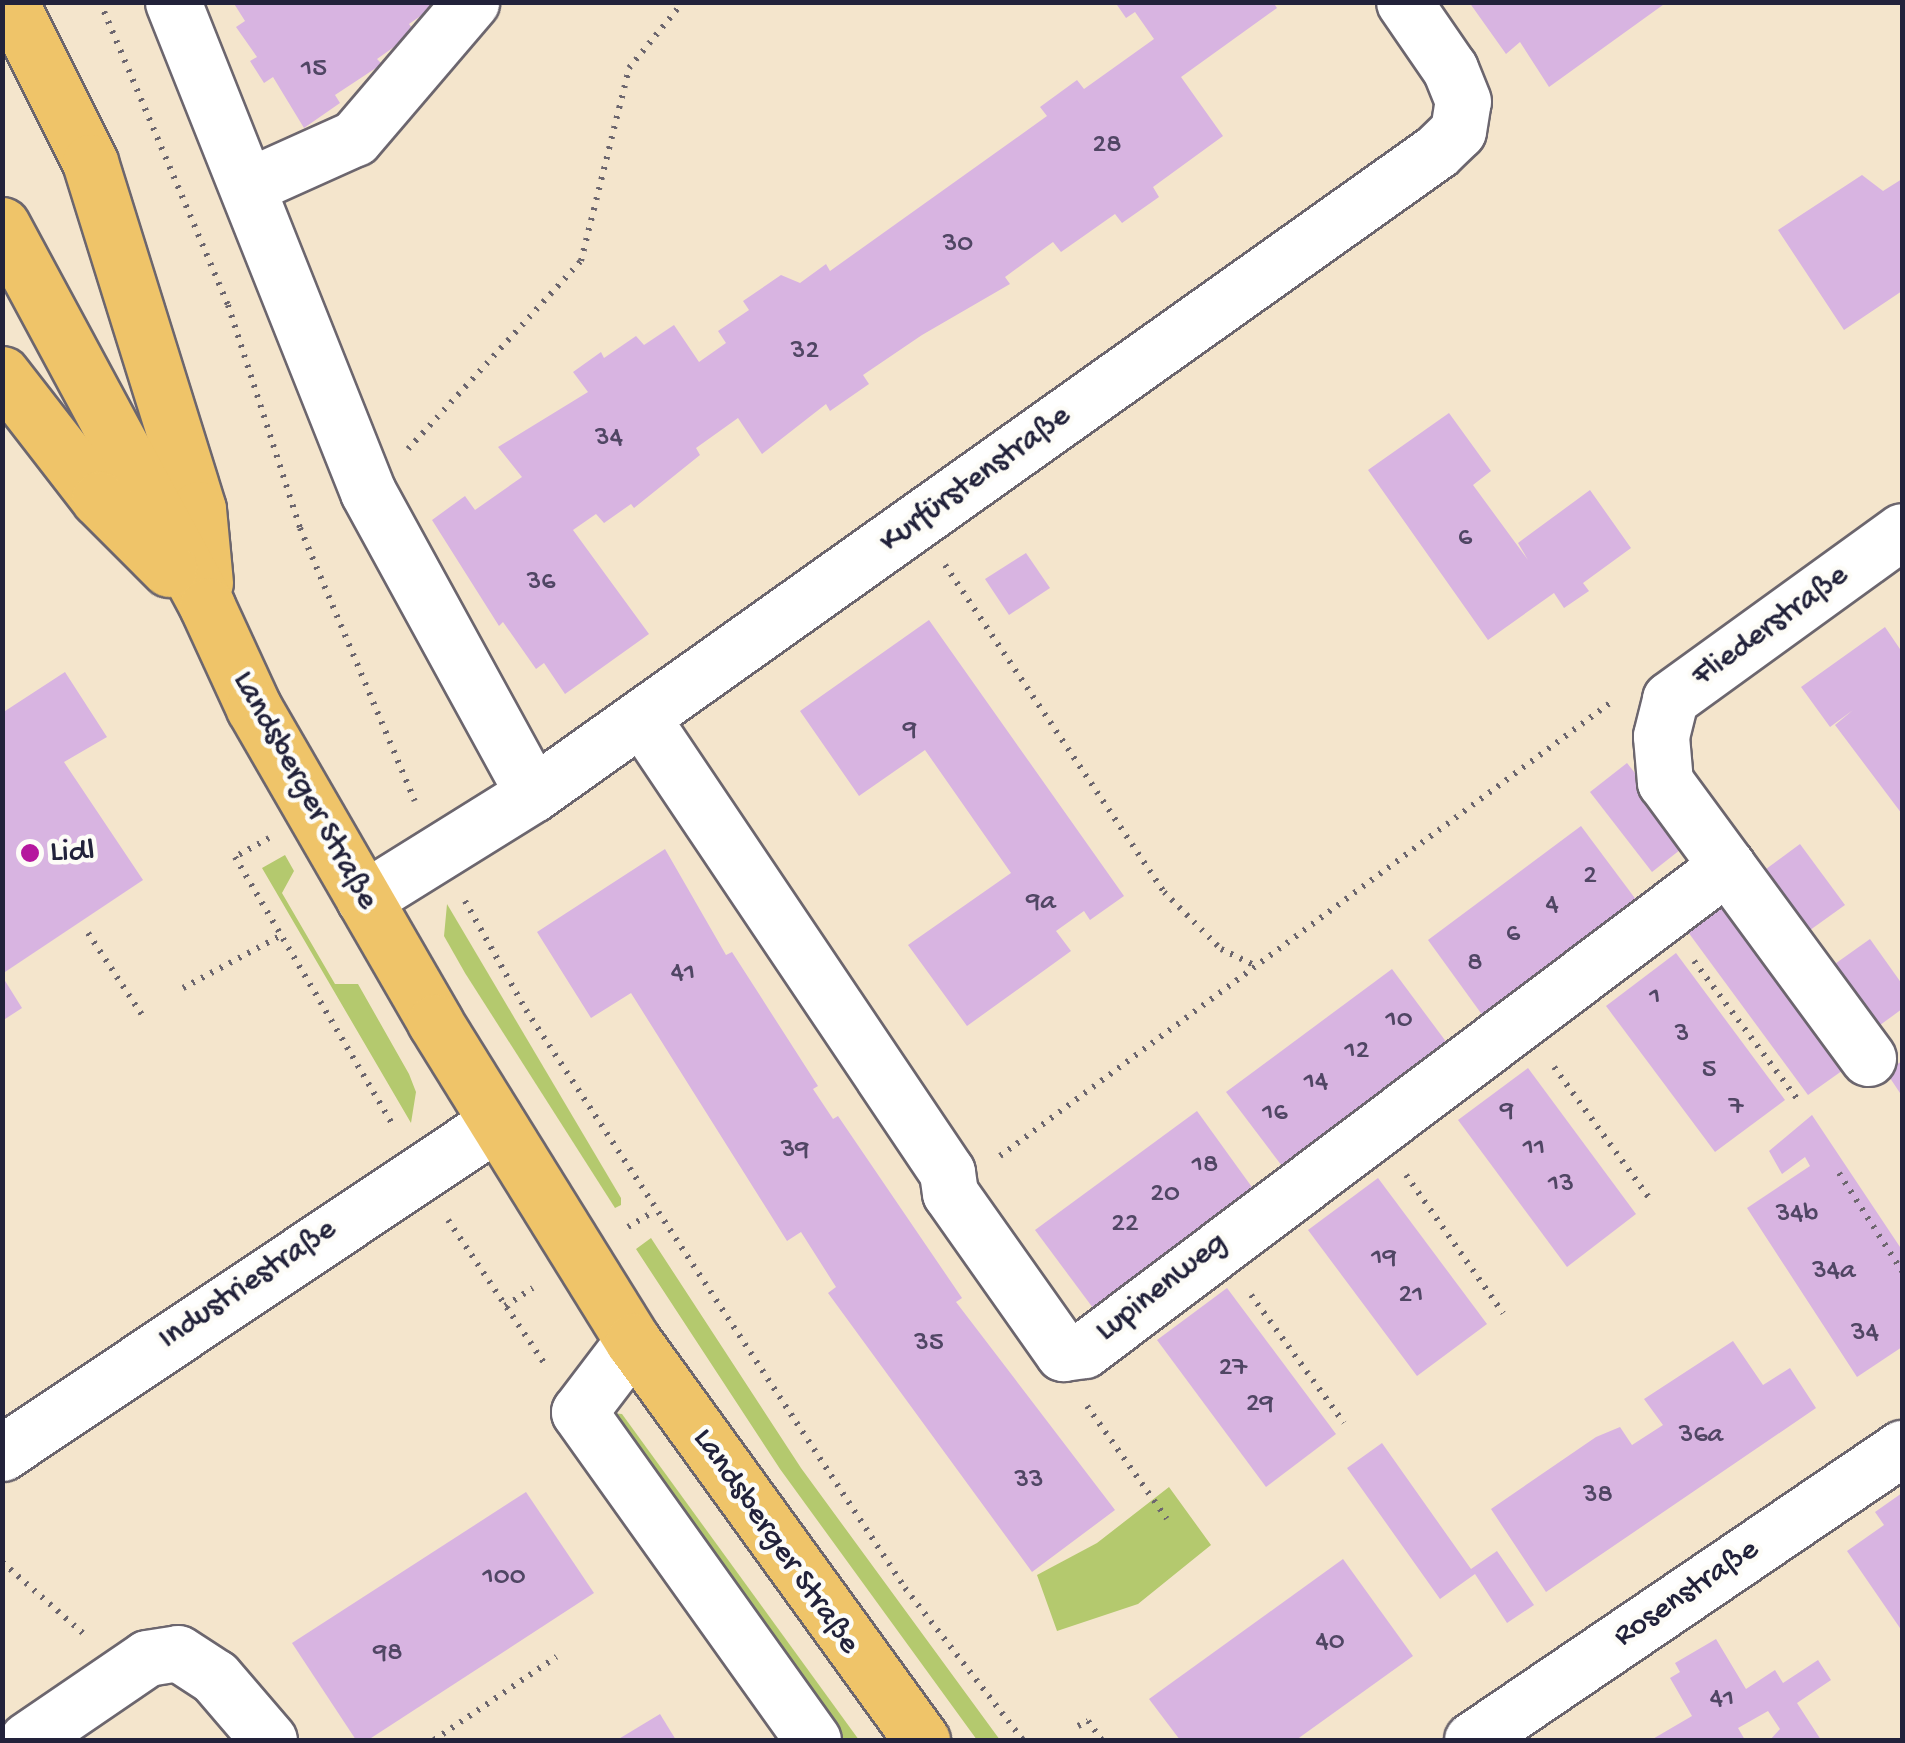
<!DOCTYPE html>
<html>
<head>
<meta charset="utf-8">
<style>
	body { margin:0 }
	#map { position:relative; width:1905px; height:1743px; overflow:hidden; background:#f4e5cc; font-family:"Gochi Hand",sans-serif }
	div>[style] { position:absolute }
	.green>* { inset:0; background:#b4c96e }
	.building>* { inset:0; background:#d8b4e1 }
	.path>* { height:6px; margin-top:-3px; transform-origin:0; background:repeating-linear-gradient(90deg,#6c666e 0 2.5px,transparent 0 10.5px) }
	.roads { filter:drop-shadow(2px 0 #6c666e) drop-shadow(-2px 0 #6c666e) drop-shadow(0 2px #6c666e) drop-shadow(0 -2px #6c666e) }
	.minor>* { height:55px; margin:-27.5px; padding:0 27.5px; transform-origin:27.5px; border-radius:27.5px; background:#fff }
	.major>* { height:55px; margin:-27.5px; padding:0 27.5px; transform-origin:27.5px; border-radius:27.5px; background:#efc469 }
	.dots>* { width:28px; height:28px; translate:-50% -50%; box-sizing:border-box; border:5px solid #fdfcf7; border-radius:50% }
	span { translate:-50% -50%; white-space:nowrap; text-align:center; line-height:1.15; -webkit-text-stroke:9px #fdfcf7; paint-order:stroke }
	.number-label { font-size:28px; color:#504664 }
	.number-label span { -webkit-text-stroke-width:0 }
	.street-label { font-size:32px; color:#22223b }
	.poi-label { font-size:32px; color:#22223b }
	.left { translate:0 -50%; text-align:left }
	.frame { position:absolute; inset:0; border:5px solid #22223b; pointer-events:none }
</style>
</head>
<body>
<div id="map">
	<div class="green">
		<i style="clip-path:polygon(285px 855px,294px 871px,282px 893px,335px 984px,358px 984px,409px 1074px,416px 1092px,411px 1123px,262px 868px)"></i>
		<i style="clip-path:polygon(447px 904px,621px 1198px,621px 1205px,615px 1208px,465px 973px,444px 936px)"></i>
		<i style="clip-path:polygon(651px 1238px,801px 1468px,1000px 1740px,977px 1740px,780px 1469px,636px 1249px)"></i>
		<i style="clip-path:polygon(612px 1413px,622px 1414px,859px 1740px,837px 1740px)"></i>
		<i style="clip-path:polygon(1169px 1487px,1211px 1545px,1138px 1604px,1057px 1631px,1037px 1575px,1097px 1543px)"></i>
	</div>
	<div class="building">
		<i style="clip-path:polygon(233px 2px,433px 2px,435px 6px,409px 24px,415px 32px,377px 59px,382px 64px,335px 95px,340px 103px,304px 128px,273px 77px,264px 83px,250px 61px,257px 57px,236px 27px,245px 21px)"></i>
		<i style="clip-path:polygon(1115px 2px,1273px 2px,1277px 8px,1181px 77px,1223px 136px,1153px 187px,1159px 197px,1122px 223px,1115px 214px,1061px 252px,1053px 242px,1005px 277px,1010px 284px,922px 335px,863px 375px,869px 384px,830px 411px,826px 404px,762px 454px,738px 418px,696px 448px,700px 455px,634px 508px,631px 504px,604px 523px,596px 514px,573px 530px,649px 634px,565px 694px,544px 663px,536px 669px,503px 622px,499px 626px,432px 520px,465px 496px,475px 510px,522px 477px,498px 447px,588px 392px,573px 372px,601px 352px,604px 358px,636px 336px,644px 345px,674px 325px,699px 362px,726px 343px,718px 331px,749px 310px,743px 301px,781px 275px,800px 283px,826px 264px,830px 271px,1047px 116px,1040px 107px,1077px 80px,1084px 89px,1154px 39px,1135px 12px,1126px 18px)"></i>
		<i style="clip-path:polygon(1469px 2px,1667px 2px,1549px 87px,1520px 42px,1506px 54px)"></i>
		<i style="clip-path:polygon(1862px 175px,1883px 191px,1902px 179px,1902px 291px,1844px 330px,1778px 230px)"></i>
		<i style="clip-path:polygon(1449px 413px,1491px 471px,1473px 485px,1528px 560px,1518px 543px,1590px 490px,1631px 548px,1583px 583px,1589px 591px,1564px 608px,1554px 593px,1488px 640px,1368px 470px)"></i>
		<i style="clip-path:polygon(1026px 553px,1050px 588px,1009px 615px,985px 579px)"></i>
		<i style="clip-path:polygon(929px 620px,1124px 896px,1090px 920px,1084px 911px,1056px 931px,1071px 951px,967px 1026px,908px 945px,1011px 873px,925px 750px,859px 796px,800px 711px)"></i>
		<i style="clip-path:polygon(1885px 627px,1902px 652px,1902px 814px,1835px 725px,1853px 710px,1830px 727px,1801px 687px)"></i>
		<i style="clip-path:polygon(65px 672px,107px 737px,64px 762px,143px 880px,2px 974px,2px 713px)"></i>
		<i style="clip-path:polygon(1627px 763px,1690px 842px,1652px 872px,1590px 792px)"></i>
		<i style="clip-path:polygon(1581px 826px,1637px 901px,1483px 1016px,1428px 940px)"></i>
		<i style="clip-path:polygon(1800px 844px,1845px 905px,1806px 933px,1762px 872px)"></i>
		<i style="clip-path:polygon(665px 849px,726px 955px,732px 952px,818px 1086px,813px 1089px,833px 1119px,838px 1116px,962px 1298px,956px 1302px,1115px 1510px,1032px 1572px,828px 1293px,836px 1287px,801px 1232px,787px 1241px,631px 993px,591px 1018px,537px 932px)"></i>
		<i style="clip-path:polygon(1727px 904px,1846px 1068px,1808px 1095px,1688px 932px)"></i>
		<i style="clip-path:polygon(1870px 939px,1902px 984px,1902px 1009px,1876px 1028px,1832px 966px)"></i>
		<i style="clip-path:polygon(1676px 953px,1785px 1100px,1715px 1152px,1606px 1006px)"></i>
		<i style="clip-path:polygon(1392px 969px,1447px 1043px,1282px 1166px,1226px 1092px)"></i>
		<i style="clip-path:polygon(2px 976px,22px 1008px,2px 1021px)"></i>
		<i style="clip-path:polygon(1902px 1061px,1902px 1096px,1886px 1072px)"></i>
		<i style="clip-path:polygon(1528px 1068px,1636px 1214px,1567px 1267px,1458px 1120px)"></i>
		<i style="clip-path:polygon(1197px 1111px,1254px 1190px,1093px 1308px,1035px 1230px)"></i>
		<i style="clip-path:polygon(1812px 1115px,1902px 1250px,1902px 1347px,1857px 1377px,1747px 1208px,1810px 1166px,1805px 1157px,1782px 1174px,1769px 1151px)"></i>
		<i style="clip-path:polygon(1378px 1178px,1487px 1324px,1417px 1376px,1308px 1230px)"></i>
		<i style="clip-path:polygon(1227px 1288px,1336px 1434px,1266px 1487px,1157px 1340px)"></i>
		<i style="clip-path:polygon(1733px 1341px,1763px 1385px,1790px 1368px,1816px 1408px,1546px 1592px,1491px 1509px,1596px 1437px,1620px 1427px,1632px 1445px,1663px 1425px,1644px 1399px)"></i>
		<i style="clip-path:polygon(1382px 1443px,1471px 1569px,1497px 1551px,1534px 1605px,1507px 1623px,1475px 1574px,1440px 1599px,1347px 1468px)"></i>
		<i style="clip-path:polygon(526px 1492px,594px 1593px,368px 1740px,356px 1740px,292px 1643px)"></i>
		<i style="clip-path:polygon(1902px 1493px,1902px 1631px,1847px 1551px,1884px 1525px,1875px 1512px)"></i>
		<i style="clip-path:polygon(1343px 1559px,1413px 1656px,1296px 1740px,1180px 1740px,1149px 1699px)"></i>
		<i style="clip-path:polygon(1716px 1639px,1746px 1689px,1775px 1670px,1783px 1683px,1818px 1660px,1831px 1680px,1797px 1703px,1821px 1740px,1770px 1740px,1780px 1729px,1768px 1711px,1738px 1728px,1745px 1740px,1651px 1740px,1692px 1716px,1670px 1678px,1680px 1672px,1675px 1663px)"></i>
		<i style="clip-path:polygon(660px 1714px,676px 1740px,617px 1740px)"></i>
	</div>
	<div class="path">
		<i style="left:100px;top:2px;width:329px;rotate:67.1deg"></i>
		<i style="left:228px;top:305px;width:234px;rotate:72.1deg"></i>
		<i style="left:300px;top:528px;width:296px;rotate:67.2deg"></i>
		<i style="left:408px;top:449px;width:255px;rotate:-47.4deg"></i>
		<i style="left:581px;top:261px;width:199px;rotate:-76deg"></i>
		<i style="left:629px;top:68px;width:85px;rotate:-50.7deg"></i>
		<i style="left:945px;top:565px;width:394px;rotate:56.2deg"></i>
		<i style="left:1164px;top:892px;width:81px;rotate:45deg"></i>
		<i style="left:1221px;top:949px;width:37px;rotate:26deg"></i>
		<i style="left:269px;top:838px;width:39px;rotate:151deg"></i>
		<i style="left:235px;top:857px;width:313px;rotate:59.5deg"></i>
		<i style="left:465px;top:901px;width:125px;rotate:60.8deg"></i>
		<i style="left:526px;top:1010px;width:691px;rotate:56.75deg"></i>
		<i style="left:905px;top:1588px;width:192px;rotate:52.2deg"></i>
		<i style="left:88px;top:933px;width:98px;rotate:56.6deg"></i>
		<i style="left:1694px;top:961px;width:174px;rotate:53.2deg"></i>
		<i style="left:183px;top:988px;width:112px;rotate:-28.2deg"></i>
		<i style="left:1554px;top:1067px;width:163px;rotate:54deg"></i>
		<i style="left:1000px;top:1156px;width:760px;rotate:-36.6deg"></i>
		<i style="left:1839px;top:1173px;width:117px;rotate:57.3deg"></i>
		<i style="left:1406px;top:1175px;width:169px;rotate:54.9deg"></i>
		<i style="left:448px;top:1220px;width:172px;rotate:56.1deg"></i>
		<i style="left:628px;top:1227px;width:31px;rotate:-31deg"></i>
		<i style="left:1251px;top:1295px;width:158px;rotate:54deg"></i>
		<i style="left:505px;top:1306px;width:33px;rotate:-33deg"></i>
		<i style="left:1087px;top:1406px;width:138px;rotate:54.7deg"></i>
		<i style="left:2px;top:1562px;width:109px;rotate:41.3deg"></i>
		<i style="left:1078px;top:1726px;width:11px;rotate:-27deg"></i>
		<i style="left:1088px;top:1721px;width:24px;rotate:54deg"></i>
		<i style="left:434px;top:1740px;width:148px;rotate:-34.2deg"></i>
	</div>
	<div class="roads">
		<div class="minor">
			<i style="left:173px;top:2px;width:527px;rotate:68.3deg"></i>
			<i style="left:368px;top:492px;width:344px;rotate:61.3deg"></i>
			<i style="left:248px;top:186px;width:117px;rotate:-24.2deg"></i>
			<i style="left:355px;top:138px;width:179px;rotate:-49.5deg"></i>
			<i style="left:642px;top:718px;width:547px;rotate:56.11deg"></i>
			<i style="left:947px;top:1172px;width:21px;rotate:82deg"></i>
			<i style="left:950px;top:1193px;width:196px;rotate:54.8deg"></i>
			<i style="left:1063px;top:1353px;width:21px;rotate:-8deg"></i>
			<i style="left:1084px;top:1350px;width:805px;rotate:-36.97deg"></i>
			<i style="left:364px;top:899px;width:199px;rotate:-31.9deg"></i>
			<i style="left:533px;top:794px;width:1109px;rotate:-35.42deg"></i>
			<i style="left:1437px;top:151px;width:29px;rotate:-44deg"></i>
			<i style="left:1458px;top:131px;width:30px;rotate:-81deg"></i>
			<i style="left:1463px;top:101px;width:35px;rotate:-112deg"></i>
			<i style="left:1450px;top:69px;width:81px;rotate:-124.5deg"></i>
			<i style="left:1868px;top:1058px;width:343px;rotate:-126.3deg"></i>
			<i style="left:1665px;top:782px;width:46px;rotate:-95deg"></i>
			<i style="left:1661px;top:736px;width:38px;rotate:-76deg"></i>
			<i style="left:1670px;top:699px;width:286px;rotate:-35.9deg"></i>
			<i style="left:633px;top:1341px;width:89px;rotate:127.3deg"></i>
			<i style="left:579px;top:1412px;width:403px;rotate:54.5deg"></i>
			<i style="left:2px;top:1453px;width:595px;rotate:-33.77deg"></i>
			<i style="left:27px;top:1740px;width:145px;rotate:-34.3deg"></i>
			<i style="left:147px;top:1658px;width:31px;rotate:-9deg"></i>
			<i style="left:178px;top:1653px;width:44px;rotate:33deg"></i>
			<i style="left:215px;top:1677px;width:83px;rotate:49.4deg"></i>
			<i style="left:1472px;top:1740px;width:520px;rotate:-34.18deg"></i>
		</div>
		<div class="major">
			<i style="left:10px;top:2px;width:179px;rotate:63.4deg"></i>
			<i style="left:90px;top:162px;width:363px;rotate:72.7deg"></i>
			<i style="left:198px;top:509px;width:74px;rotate:84.6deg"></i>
			<i style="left:2px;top:225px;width:433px;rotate:61.7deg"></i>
			<i style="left:207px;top:606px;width:112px;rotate:65.3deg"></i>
			<i style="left:254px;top:708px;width:362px;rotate:60deg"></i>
			<i style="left:435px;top:1022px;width:375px;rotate:58.2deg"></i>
			<i style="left:633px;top:1341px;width:493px;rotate:54.1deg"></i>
			<i style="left:2px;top:374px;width:158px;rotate:52.2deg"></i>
			<i style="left:99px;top:499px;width:99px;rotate:45deg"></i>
		</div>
	</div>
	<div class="dots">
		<i style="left:30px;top:853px;background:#b5179e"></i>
	</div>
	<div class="number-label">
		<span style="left:314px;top:70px">15</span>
		<span style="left:1107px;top:146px">28</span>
		<span style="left:958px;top:245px">30</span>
		<span style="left:805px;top:352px">32</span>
		<span style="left:609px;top:439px">34</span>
		<span style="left:1465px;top:539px">6</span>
		<span style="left:541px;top:583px">36</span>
		<span style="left:910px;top:731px">9</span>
		<span style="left:1590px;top:877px">2</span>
		<span style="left:1041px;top:903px">9a</span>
		<span style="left:1552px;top:906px">4</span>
		<span style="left:1513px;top:935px">6</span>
		<span style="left:1475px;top:964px">8</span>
		<span style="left:683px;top:974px">41</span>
		<span style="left:1655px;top:998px">1</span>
		<span style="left:1399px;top:1021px">10</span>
		<span style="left:1682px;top:1035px">3</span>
		<span style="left:1357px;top:1052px">12</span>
		<span style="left:1709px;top:1071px">5</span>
		<span style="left:1316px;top:1083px">14</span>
		<span style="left:1736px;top:1108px">7</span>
		<span style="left:1507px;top:1112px">9</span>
		<span style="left:1275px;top:1114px">16</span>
		<span style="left:1534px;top:1149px">11</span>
		<span style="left:795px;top:1151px">39</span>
		<span style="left:1205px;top:1166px">18</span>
		<span style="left:1561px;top:1185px">13</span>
		<span style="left:1165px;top:1195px">20</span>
		<span style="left:1797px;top:1215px">34b</span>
		<span style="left:1125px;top:1225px">22</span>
		<span style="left:1384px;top:1259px">19</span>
		<span style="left:1834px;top:1272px">34a</span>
		<span style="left:1411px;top:1296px">21</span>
		<span style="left:1865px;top:1334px">34</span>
		<span style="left:929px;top:1344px">35</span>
		<span style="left:1233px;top:1369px">27</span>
		<span style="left:1260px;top:1405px">29</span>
		<span style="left:1701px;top:1436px">36a</span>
		<span style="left:1029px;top:1481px">33</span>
		<span style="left:1598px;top:1496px">38</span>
		<span style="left:504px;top:1578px">100</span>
		<span style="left:1330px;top:1643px">40</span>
		<span style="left:388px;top:1654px">98</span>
		<span style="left:1722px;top:1700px">41</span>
	</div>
	<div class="street-label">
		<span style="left:976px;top:480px;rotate:-36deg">Kurfürstenstraße</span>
		<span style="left:1771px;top:627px;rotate:-36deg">Fliederstraße</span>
		<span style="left:304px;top:791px;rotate:61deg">Landsberger Straße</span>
		<span style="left:248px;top:1285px;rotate:-34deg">Industriestraße</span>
		<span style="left:1162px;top:1288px;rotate:-38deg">Lupinenweg</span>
		<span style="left:775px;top:1542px;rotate:55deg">Landsberger Straße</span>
		<span style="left:1687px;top:1594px;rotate:-34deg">Rosenstraße</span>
	</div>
	<div class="poi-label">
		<span class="left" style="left:50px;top:853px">Lidl</span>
	</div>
	<div class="frame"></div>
</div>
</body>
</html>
